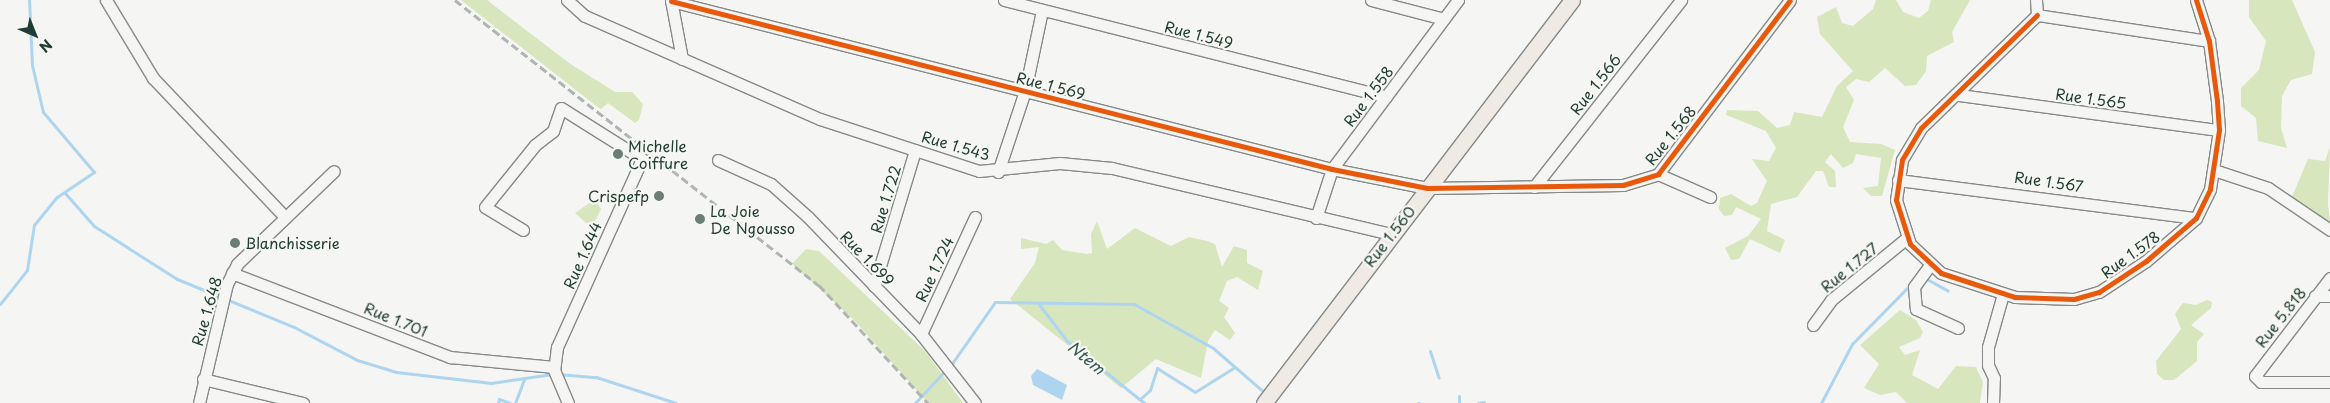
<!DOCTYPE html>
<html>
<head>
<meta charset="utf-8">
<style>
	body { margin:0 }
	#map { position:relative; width:2330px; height:403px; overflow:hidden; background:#f5f5f3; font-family:"Playpen Sans",sans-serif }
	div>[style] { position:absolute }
	.green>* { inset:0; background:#d7e6bd }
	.water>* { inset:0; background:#aed5f0 }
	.stream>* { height:3px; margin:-1.5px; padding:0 1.5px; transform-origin:1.5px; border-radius:1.5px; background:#aed5f0 }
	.roads { filter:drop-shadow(1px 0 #858a88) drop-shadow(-1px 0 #858a88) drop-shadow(0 1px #858a88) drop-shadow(0 -1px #858a88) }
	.minor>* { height:11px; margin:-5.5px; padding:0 5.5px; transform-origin:5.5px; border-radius:5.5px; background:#f5f5f3 }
	.major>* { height:15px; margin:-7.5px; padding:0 7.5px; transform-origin:7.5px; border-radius:7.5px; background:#efebe4 }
	.rail>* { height:3px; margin-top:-1.5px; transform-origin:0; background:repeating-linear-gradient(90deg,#b0b4b2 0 8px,transparent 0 12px) }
	.cycleway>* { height:5px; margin:-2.5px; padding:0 2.5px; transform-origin:2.5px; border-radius:2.5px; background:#e8590c }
	.dots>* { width:14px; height:14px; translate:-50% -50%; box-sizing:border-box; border:2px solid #f6f6f2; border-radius:50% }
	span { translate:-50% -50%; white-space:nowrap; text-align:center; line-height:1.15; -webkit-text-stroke:4.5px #f6f6f2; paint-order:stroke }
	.street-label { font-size:15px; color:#1f3d34 }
	.poi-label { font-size:15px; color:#1f3d34 }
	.left { translate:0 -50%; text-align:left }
	.right { translate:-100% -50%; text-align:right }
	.water-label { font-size:16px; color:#355959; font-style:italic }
	.north { position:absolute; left:10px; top:10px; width:50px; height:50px; -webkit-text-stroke:4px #f6f6f2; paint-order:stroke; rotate:136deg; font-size:14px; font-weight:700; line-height:20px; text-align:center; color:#1f3d34 }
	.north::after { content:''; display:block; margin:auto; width:18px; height:22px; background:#1f3d34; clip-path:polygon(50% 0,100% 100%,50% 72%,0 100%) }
</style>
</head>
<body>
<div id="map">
	<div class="green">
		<i style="clip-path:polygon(461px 0,487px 0,569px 63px,615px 92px,632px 92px,643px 104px,639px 120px,635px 123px,608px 103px,601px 109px,595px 105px)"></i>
		<i style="clip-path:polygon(1876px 0,1896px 0,1903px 12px,1919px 18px,1928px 11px,1931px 0,1970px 0,1952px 32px,1954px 42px,1927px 56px,1926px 71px,1916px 85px,1905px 86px,1885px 68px,1869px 82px,1856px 79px,1846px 87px,1854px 100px,1843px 127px,1850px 142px,1881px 144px,1895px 150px,1882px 196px,1871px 196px,1863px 188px,1878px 186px,1881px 158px,1856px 154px,1853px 163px,1843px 168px,1831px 154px,1825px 162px,1835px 171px,1836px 187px,1829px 187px,1823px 171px,1816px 171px,1797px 197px,1771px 204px,1767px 231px,1785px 240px,1780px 253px,1750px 239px,1739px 259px,1731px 260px,1725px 248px,1748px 236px,1761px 219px,1736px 207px,1732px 215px,1724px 216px,1719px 209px,1720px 198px,1731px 194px,1751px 206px,1757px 203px,1767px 181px,1752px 159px,1769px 161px,1776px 148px,1766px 131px,1726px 115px,1727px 110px,1758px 111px,1777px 128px,1790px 125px,1794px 112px,1822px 117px,1837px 86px,1853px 71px,1820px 34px,1817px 17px,1836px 7px,1842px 23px,1853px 26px,1873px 9px)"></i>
		<i style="clip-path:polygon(2249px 0,2292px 0,2315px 52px,2312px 74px,2291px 80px,2282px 96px,2281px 128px,2287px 148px,2258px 141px,2256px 118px,2241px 106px,2241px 88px,2259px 70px,2266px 41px,2249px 17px)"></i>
		<i style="clip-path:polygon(2330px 147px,2328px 204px,2330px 223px,2291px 199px,2308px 159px,2325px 161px)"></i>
		<i style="clip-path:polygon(595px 199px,601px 209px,595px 221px,586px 223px,575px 213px)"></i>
		<i style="clip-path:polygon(1097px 221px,1107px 249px,1135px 228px,1171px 246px,1189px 237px,1207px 241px,1215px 244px,1222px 267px,1234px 246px,1247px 250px,1247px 263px,1263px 271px,1258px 290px,1237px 277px,1227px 281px,1219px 301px,1229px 308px,1224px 317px,1235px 333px,1230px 340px,1215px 330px,1208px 341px,1201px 378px,1156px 359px,1121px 388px,1010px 299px,1035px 263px,1039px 247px,1021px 249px,1021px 238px,1046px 244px,1053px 240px,1062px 250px,1087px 254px,1092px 253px,1091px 234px)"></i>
		<i style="clip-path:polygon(806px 249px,819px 251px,925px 351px,963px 403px,928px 403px,855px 321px,792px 264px)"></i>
		<i style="clip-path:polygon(2207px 300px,2212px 302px,2211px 308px,2191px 325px,2204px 334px,2197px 342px,2197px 361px,2174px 380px,2164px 380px,2157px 374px,2156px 361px,2181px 329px,2175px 314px,2183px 303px,2196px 305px)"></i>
		<i style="clip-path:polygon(1900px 310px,1916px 320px,1923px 332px,1920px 338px,1899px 347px,1905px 355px,1920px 350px,1912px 375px,1938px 389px,1956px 366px,1976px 367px,1983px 382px,1980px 403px,1907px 403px,1896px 392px,1880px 395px,1864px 388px,1879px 364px,1860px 345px)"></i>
	</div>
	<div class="water">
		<i style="clip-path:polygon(1037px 369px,1067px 385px,1062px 400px,1033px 385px,1031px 376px)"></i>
	</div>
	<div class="stream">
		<i style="left:65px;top:193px;width:44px;rotate:48.7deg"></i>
		<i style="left:94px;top:226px;width:98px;rotate:32.6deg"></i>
		<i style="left:177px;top:279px;width:126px;rotate:22.3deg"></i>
		<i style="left:294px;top:327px;width:71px;rotate:27.6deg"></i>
		<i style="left:357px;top:360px;width:41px;rotate:17.1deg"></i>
		<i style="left:396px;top:372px;width:96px;rotate:6.6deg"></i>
		<i style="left:491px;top:383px;width:62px;rotate:-8.4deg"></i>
		<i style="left:1925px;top:278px;width:26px;rotate:29deg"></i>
		<i style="left:1038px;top:303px;width:48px;rotate:52.7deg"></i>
		<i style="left:1067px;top:341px;width:99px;rotate:38.8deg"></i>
		<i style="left:0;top:304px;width:43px;rotate:-51.5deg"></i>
		<i style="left:27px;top:270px;width:46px;rotate:-81.2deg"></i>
		<i style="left:34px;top:225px;width:36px;rotate:-51deg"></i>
		<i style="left:57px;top:197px;width:45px;rotate:-34deg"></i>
		<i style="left:94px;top:172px;width:79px;rotate:-130.4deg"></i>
		<i style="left:43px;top:112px;width:48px;rotate:-103.2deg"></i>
		<i style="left:32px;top:65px;width:65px;rotate:-92.6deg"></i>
		<i style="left:1430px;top:351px;width:28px;rotate:72deg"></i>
		<i style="left:558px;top:374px;width:38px;rotate:5deg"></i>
		<i style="left:596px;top:377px;width:84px;rotate:18deg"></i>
		<i style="left:1140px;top:399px;width:13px;rotate:-42deg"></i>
		<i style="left:1150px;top:390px;width:23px;rotate:-72deg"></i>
		<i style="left:1157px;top:368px;width:45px;rotate:32.3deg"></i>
		<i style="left:1195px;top:392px;width:47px;rotate:-32deg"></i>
		<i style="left:498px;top:403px;width:4px;rotate:-76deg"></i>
		<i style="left:499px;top:399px;width:12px;rotate:20deg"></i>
		<i style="left:515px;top:403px;width:25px;rotate:-69deg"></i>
		<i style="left:915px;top:403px;width:56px;rotate:-47.2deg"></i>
		<i style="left:953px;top:362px;width:73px;rotate:-55deg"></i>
		<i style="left:995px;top:302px;width:139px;rotate:0.8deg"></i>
		<i style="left:1134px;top:304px;width:90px;rotate:29.1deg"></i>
		<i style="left:1213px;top:348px;width:69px;rotate:40.9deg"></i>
		<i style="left:1418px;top:403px;width:1px"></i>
		<i style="left:1459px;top:403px;width:7px;rotate:-90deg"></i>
		<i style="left:1478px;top:403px;width:6px;rotate:-9deg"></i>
		<i style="left:1821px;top:403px;width:67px;rotate:-62.3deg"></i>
		<i style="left:1852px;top:344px;width:86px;rotate:-45.5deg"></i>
	</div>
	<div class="roads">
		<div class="minor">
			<i style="left:106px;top:0;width:91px;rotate:58.9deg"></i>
			<i style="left:153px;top:78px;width:190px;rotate:46.5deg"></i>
			<i style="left:567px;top:0;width:24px;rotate:42deg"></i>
			<i style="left:585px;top:16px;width:257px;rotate:23.7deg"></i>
			<i style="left:820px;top:119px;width:167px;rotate:18.1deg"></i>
			<i style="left:979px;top:171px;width:81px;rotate:-5.6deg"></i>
			<i style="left:1060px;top:163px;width:52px;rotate:5.5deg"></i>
			<i style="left:1112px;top:168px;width:287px;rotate:13.3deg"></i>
			<i style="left:671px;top:0;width:60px;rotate:79.4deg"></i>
			<i style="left:1004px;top:0;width:394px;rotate:14.2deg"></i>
			<i style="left:1371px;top:0;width:75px;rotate:14.6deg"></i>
			<i style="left:2036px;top:0;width:15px;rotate:86deg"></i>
			<i style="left:671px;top:1px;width:682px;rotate:14.26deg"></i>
			<i style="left:1332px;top:169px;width:97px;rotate:11.3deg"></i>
			<i style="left:1427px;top:188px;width:196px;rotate:-0.9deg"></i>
			<i style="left:1623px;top:185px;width:37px;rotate:-17deg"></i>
			<i style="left:1658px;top:174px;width:218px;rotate:-52.8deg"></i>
			<i style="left:2037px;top:15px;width:162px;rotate:135.8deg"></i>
			<i style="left:1921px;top:128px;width:37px;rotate:121deg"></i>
			<i style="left:1902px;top:160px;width:40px;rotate:98.5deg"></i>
			<i style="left:1896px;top:200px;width:46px;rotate:72.3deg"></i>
			<i style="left:1910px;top:244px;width:42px;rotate:43.1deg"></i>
			<i style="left:1941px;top:273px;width:78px;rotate:18deg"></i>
			<i style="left:2015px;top:297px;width:59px;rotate:1.9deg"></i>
			<i style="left:2074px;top:299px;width:26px;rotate:-16deg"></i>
			<i style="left:2099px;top:292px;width:56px;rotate:-33.4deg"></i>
			<i style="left:2146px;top:261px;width:66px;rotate:-40.7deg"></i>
			<i style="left:2196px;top:218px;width:32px;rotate:-64deg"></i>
			<i style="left:2210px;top:189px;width:60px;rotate:-81.3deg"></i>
			<i style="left:2219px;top:130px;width:29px;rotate:-94deg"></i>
			<i style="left:2217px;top:101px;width:61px;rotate:-97.6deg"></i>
			<i style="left:2209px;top:41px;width:43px;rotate:-107.6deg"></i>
			<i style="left:2037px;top:15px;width:174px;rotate:8.6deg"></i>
			<i style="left:1959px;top:95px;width:262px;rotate:7.7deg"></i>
			<i style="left:718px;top:160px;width:58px;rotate:24.4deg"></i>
			<i style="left:771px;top:184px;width:50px;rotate:41.7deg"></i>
			<i style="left:808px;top:217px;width:163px;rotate:46deg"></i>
			<i style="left:921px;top:334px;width:88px;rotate:52deg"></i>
			<i style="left:2214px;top:170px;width:57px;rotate:18.4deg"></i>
			<i style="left:2268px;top:188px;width:75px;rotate:34.1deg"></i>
			<i style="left:998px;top:172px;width:85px;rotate:-71.6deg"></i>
			<i style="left:1025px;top:91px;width:83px;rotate:-78.1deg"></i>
			<i style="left:1658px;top:174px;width:57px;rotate:23.9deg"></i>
			<i style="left:1898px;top:180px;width:300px;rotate:7.3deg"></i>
			<i style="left:1534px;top:187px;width:238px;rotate:-51.8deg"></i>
			<i style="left:1316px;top:218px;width:52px;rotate:-71.9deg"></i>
			<i style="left:1332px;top:169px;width:211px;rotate:-53.3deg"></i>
			<i style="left:523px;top:230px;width:44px;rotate:-148.8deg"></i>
			<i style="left:485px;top:207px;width:80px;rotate:-51.1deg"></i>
			<i style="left:535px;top:145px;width:23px;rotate:-38deg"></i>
			<i style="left:553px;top:131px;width:24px;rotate:-71deg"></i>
			<i style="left:561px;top:108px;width:96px;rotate:32.2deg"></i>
			<i style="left:642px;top:159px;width:206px;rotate:114.3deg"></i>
			<i style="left:557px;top:347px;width:23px;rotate:97deg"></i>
			<i style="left:554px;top:370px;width:36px;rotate:67deg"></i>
			<i style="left:1930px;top:265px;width:27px;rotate:126deg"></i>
			<i style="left:1914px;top:287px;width:22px;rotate:85deg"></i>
			<i style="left:1916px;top:309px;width:46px;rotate:24.3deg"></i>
			<i style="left:232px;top:273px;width:234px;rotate:21.1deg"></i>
			<i style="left:450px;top:357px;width:104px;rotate:5.5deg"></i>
			<i style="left:2330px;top:278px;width:123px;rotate:127.4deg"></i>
			<i style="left:2255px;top:376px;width:8px;rotate:45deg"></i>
			<i style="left:2261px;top:382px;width:69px"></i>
			<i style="left:874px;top:286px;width:142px;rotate:-73.2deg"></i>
			<i style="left:2315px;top:296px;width:15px"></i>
			<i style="left:1813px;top:325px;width:31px;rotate:-54deg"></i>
			<i style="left:1831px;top:300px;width:99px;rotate:-39.3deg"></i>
			<i style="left:921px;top:334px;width:129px;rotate:-65.2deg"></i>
			<i style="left:203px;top:379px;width:103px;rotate:13.5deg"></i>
			<i style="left:199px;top:403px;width:122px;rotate:-76.8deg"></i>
			<i style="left:227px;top:284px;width:22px;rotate:-63deg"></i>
			<i style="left:237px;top:264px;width:134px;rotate:-43.8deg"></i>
			<i style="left:1993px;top:403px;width:25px;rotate:-88deg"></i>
			<i style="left:1994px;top:378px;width:14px;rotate:-115deg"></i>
			<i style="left:1988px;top:365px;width:18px;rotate:-90deg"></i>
			<i style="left:1988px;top:347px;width:55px;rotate:-74.2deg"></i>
		</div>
		<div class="major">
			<i style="left:1264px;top:403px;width:507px;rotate:-52.61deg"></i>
		</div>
	</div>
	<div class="rail">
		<i style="left:455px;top:0;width:462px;rotate:38.1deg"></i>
		<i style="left:819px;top:285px;width:161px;rotate:47.3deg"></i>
	</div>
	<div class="cycleway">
		<i style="left:671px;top:1px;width:682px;rotate:14.26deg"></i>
		<i style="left:1332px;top:169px;width:97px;rotate:11.3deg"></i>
		<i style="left:1427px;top:188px;width:196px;rotate:-0.9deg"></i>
		<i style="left:1623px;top:185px;width:37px;rotate:-17deg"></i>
		<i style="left:1658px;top:174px;width:218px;rotate:-52.8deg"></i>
		<i style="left:2037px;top:15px;width:162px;rotate:135.8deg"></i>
		<i style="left:1921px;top:128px;width:37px;rotate:121deg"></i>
		<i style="left:1902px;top:160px;width:40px;rotate:98.5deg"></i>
		<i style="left:1896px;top:200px;width:46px;rotate:72.3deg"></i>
		<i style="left:1910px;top:244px;width:42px;rotate:43.1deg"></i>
		<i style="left:1941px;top:273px;width:78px;rotate:18deg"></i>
		<i style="left:2015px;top:297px;width:59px;rotate:1.9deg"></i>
		<i style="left:2074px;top:299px;width:26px;rotate:-16deg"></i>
		<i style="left:2099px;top:292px;width:56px;rotate:-33.4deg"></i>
		<i style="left:2146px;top:261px;width:66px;rotate:-40.7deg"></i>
		<i style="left:2196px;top:218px;width:32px;rotate:-64deg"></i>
		<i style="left:2210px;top:189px;width:60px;rotate:-81.3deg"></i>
		<i style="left:2219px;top:130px;width:29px;rotate:-94deg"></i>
		<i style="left:2217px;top:101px;width:61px;rotate:-97.6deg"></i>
		<i style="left:2209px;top:41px;width:43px;rotate:-107.6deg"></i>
	</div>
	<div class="dots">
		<i style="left:618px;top:154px;background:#6a7d77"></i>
		<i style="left:659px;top:196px;background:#6a7d77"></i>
		<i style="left:700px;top:219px;background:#6a7d77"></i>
		<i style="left:235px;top:243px;background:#6a7d77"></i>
	</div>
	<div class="street-label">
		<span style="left:1199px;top:34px;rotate:14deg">Rue 1.549</span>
		<span style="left:1595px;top:84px;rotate:-52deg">Rue 1.566</span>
		<span style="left:1051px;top:85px;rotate:14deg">Rue 1.569</span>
		<span style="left:1368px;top:96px;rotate:-53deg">Rue 1.558</span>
		<span style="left:2091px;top:98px;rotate:8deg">Rue 1.565</span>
		<span style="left:1670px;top:135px;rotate:-51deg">Rue 1.568</span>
		<span style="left:956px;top:145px;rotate:16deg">Rue 1.543</span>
		<span style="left:2049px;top:181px;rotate:8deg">Rue 1.567</span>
		<span style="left:885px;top:199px;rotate:-73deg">Rue 1.722</span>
		<span style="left:1389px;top:236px;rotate:-52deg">Rue 1.560</span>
		<span style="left:2130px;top:254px;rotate:-36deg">Rue 1.578</span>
		<span style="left:582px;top:255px;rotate:-66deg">Rue 1.644</span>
		<span style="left:868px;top:258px;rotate:46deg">Rue 1.699</span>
		<span style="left:1849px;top:267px;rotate:-39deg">Rue 1.727</span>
		<span style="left:934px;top:269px;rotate:-65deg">Rue 1.724</span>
		<span style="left:206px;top:311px;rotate:-74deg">Rue 1.648</span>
		<span style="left:2280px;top:317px;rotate:-52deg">Rue 5.818</span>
		<span style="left:396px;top:319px;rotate:22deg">Rue 1.701</span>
	</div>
	<div class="poi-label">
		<span class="left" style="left:628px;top:154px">Michelle<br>Coiffure</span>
		<span class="right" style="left:649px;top:196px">Crispefp</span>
		<span class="left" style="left:710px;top:219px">La Joie<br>De Ngousso</span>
		<span class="left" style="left:245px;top:243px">Blanchisserie</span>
	</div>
	<div class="water-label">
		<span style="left:1087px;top:357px;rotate:39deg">Ntem</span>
	</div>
	<div class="north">N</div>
</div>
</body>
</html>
